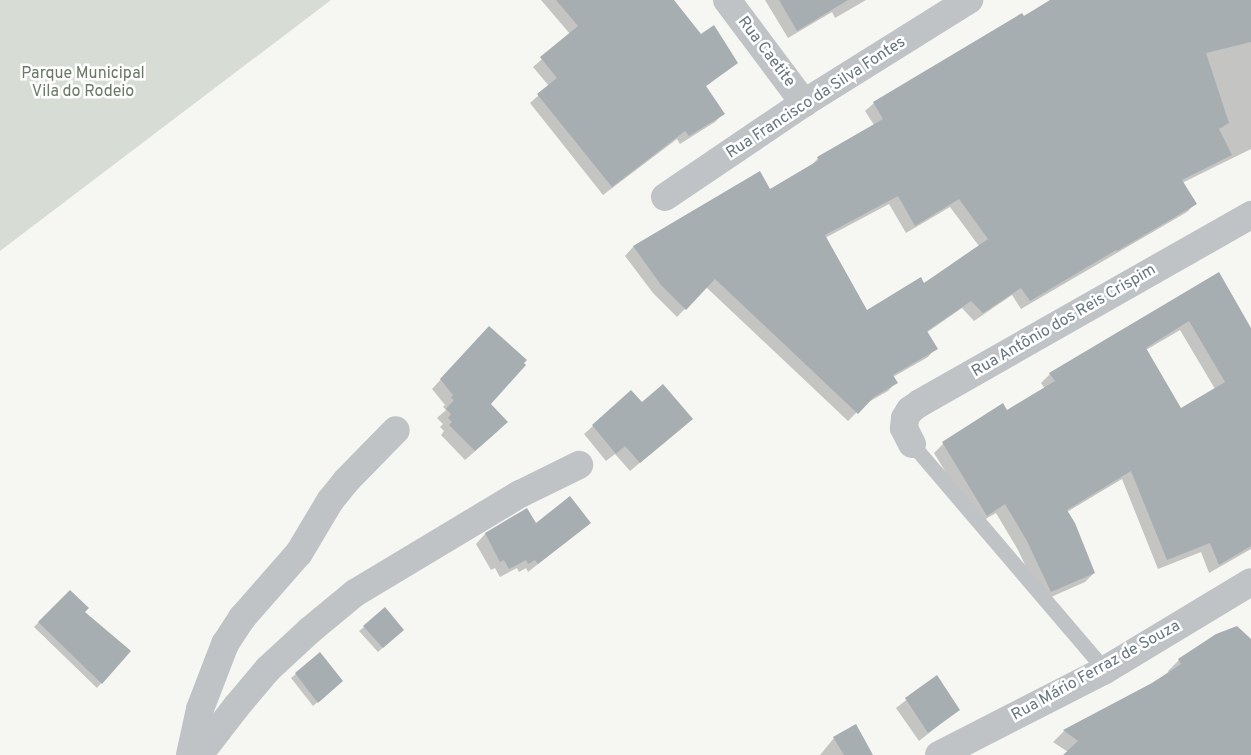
<!DOCTYPE html>
<html>
<head>
<meta charset="utf-8">
<style>
	body { margin:0 }
	#map { position:relative; width:1251px; height:755px; overflow:hidden; background:#f6f6f3; font-family:Overpass,sans-serif }
	div>[style] { position:absolute }
	.green>* { inset:0; background:#d7dcd4 }
	.shadow>* { inset:0; background:#0003 }
	.building>* { inset:0; background:#a7aeb2 }
	.service>* { height:15px; margin:-7.5px; padding:0 7.5px; transform-origin:7.5px; border-radius:7.5px; background:#bfc3c6 }
	.minor>* { height:28px; margin:-14px; padding:0 14px; transform-origin:14px; border-radius:14px; background:#bfc3c6 }
	span { translate:-50% -50%; white-space:nowrap; text-align:center; line-height:1.15; -webkit-text-stroke:5px #fff; paint-order:stroke }
	.street-label { font-size:16px; color:#687680 }
	.park-label { font-size:16px; color:#6a7866 }
</style>
</head>
<body>
<div id="map">
	<div class="green">
		<i style="clip-path:polygon(0 0,331px 0,0 251px)"></i>
	</div>
	<div class="shadow">
		<i style="clip-path:polygon(541px 0,655px 0,737px 62px,705px 87px,723px 114px,715px 122px,680px 144px,677px 139px,603px 195px,530px 103px,549px 86px,533px 67px,570px 34px)"></i>
		<i style="clip-path:polygon(765px 0,866px 0,835px 18px,832px 12px,788px 38px)"></i>
		<i style="clip-path:polygon(evenodd,1052px 0,1251px 0,1251px 149px,1182px 183px,1195px 204px,1187px 212px,1021px 309px,1012px 295px,974px 321px,962px 308px,926px 333px,936px 348px,928px 357px,893px 377px,896px 382px,888px 391px,865px 404px,848px 421px,706px 287px,677px 317px,653px 293px,625px 256px,633px 247px,759px 173px,770px 191px,810px 167px,818px 158px,874px 125px,865px 111px,874px 103px,1052px 0,889px 204px,906px 233px,950px 207px,979px 246px,924px 284px,867px 312px,825px 238px,889px 204px)"></i>
		<i style="clip-path:polygon(evenodd,1219px 274px,1251px 330px,1251px 549px,1209px 573px,1201px 552px,1158px 569px,1122px 479px,1067px 512px,1094px 573px,1085px 582px,1042px 601px,1018px 550px,996px 513px,977px 524px,934px 453px,943px 444px,1007px 412px,1045px 389px,1041px 383px,1050px 374px,1219px 274px,1180px 330px,1215px 389px,1180px 409px,1146px 350px,1180px 330px)"></i>
		<i style="clip-path:polygon(480px 337px,522px 363px,489px 404px,498px 431px,465px 460px,441px 435px,444px 431px,440px 427px,443px 424px,437px 418px,446px 410px,443px 407px,445px 405px,432px 389px)"></i>
		<i style="clip-path:polygon(631px 392px,642px 404px,683px 427px,630px 471px,615px 454px,606px 461px,584px 434px)"></i>
		<i style="clip-path:polygon(527px 510px,536px 525px,590px 523px,528px 572px,526px 568px,519px 572px,517px 568px,500px 577px,495px 568px,491px 570px,476px 544px,485px 534px)"></i>
		<i style="clip-path:polygon(70px 591px,83px 612px,129px 651px,97px 688px,34px 627px)"></i>
		<i style="clip-path:polygon(364px 627px,398px 634px,378px 652px,359px 631px)"></i>
		<i style="clip-path:polygon(1217px 635px,1251px 640px,1251px 755px,1065px 755px,1068px 752px,1053px 742px,1064px 731px,1169px 674px,1168px 671px,1179px 660px)"></i>
		<i style="clip-path:polygon(320px 654px,337px 685px,313px 706px,291px 678px)"></i>
		<i style="clip-path:polygon(936px 677px,958px 710px,919px 741px,896px 708px)"></i>
		<i style="clip-path:polygon(834px 738px,871px 755px,820px 755px)"></i>
	</div>
	<div class="building">
		<i style="clip-path:polygon(556px 0,674px 0,701px 34px,714px 25px,738px 63px,706px 86px,725px 114px,689px 136px,685px 131px,612px 187px,537px 94px,557px 78px,540px 57px,578px 26px)"></i>
		<i style="clip-path:polygon(779px 0,848px 0,797px 31px)"></i>
		<i style="clip-path:polygon(evenodd,1050px 0,1251px 0,1251px 42px,1206px 53px,1229px 123px,1219px 129px,1232px 155px,1182px 180px,1197px 204px,1117px 251px,1116px 250px,1030px 301px,1021px 288px,983px 313px,971px 301px,927px 331px,938px 349px,893px 375px,898px 383px,874px 397px,858px 414px,715px 279px,686px 310px,661px 285px,633px 246px,760px 171px,770px 189px,819px 160px,817px 157px,883px 119px,873px 102px,1022px 13px,1024px 16px,1050px 0,898px 196px,915px 226px,959px 199px,988px 239px,924px 283px,921px 277px,867px 310px,825px 235px,898px 196px)"></i>
		<i style="clip-path:polygon(evenodd,1219px 272px,1251px 328px,1251px 546px,1219px 565px,1210px 543px,1167px 560px,1131px 471px,1067px 510px,1075px 523px,1095px 573px,1051px 592px,1027px 541px,1005px 504px,987px 516px,942px 442px,1003px 403px,1007px 410px,1055px 381px,1049px 373px,1219px 272px,1189px 321px,1225px 382px,1181px 408px,1146px 348px,1189px 321px)"></i>
		<i style="clip-path:polygon(489px 326px,527px 360px,524px 363px,526px 365px,491px 404px,508px 422px,475px 451px,449px 425px,452px 422px,448px 418px,451px 414px,446px 409px,454px 400px,451px 398px,453px 395px,440px 379px)"></i>
		<i style="clip-path:polygon(663px 384px,693px 419px,640px 463px,625px 446px,616px 454px,592px 425px,631px 390px,642px 402px)"></i>
		<i style="clip-path:polygon(570px 496px,591px 523px,538px 564px,535px 560px,528px 564px,526px 560px,509px 569px,504px 560px,500px 562px,485px 533px,527px 508px,536px 523px)"></i>
		<i style="clip-path:polygon(70px 590px,89px 608px,85px 612px,131px 651px,102px 684px,38px 622px)"></i>
		<i style="clip-path:polygon(385px 607px,404px 630px,383px 648px,363px 626px)"></i>
		<i style="clip-path:polygon(1237px 626px,1251px 639px,1251px 755px,1063px 755px,1078px 741px,1063px 730px,1152px 683px,1181px 664px,1178px 659px,1216px 634px)"></i>
		<i style="clip-path:polygon(320px 652px,343px 681px,318px 703px,295px 673px)"></i>
		<i style="clip-path:polygon(937px 675px,960px 710px,928px 733px,905px 698px)"></i>
		<i style="clip-path:polygon(856px 724px,873px 755px,844px 755px,833px 737px)"></i>
	</div>
	<div class="service">
		<i style="left:912px;top:444px;width:297px;rotate:49.5deg"></i>
	</div>
	<div class="minor">
		<i style="left:727px;top:0;width:129px;rotate:53.2deg"></i>
		<i style="left:665px;top:197px;width:168px;rotate:-34.1deg"></i>
		<i style="left:804px;top:103px;width:195px;rotate:-32deg"></i>
		<i style="left:912px;top:444px;width:18px;rotate:-117deg"></i>
		<i style="left:904px;top:428px;width:10px;rotate:-84deg"></i>
		<i style="left:905px;top:418px;width:9px;rotate:-58deg"></i>
		<i style="left:910px;top:410px;width:12px;rotate:-35deg"></i>
		<i style="left:920px;top:403px;width:381px;rotate:-29.6deg"></i>
		<i style="left:190px;top:755px;width:47px;rotate:-77.7deg"></i>
		<i style="left:200px;top:709px;width:70px;rotate:-69deg"></i>
		<i style="left:225px;top:644px;width:31px;rotate:-57deg"></i>
		<i style="left:242px;top:618px;width:86px;rotate:-48.8deg"></i>
		<i style="left:299px;top:553px;width:61px;rotate:-59.2deg"></i>
		<i style="left:330px;top:501px;width:26px;rotate:-51deg"></i>
		<i style="left:346px;top:481px;width:71px;rotate:-45.6deg"></i>
		<i style="left:199px;top:755px;width:61px;rotate:-52.4deg"></i>
		<i style="left:236px;top:707px;width:50px;rotate:-49.9deg"></i>
		<i style="left:268px;top:669px;width:56px;rotate:-42.8deg"></i>
		<i style="left:309px;top:631px;width:60px;rotate:-39.6deg"></i>
		<i style="left:355px;top:593px;width:192px;rotate:-31deg"></i>
		<i style="left:520px;top:494px;width:66px;rotate:-26.2deg"></i>
		<i style="left:939px;top:755px;width:186px;rotate:-27.1deg"></i>
		<i style="left:1105px;top:670px;width:170px;rotate:-31.1deg"></i>
	</div>
	<div class="street-label">
		<span style="left:766px;top:52px;rotate:53deg">Rua Caetite</span>
		<span style="left:816px;top:98px;rotate:-33deg">Rua Francisco da Silva Fontes</span>
		<span style="left:1064px;top:321px;rotate:-30deg">Rua Antônio dos Reis Crispim</span>
		<span style="left:1096px;top:671px;rotate:-29deg">Rua Mário Ferraz de Souza</span>
	</div>
	<div class="park-label">
		<span style="left:83px;top:83px">Parque Municipal<br>Vila do Rodeio</span>
	</div>
</div>
</body>
</html>
